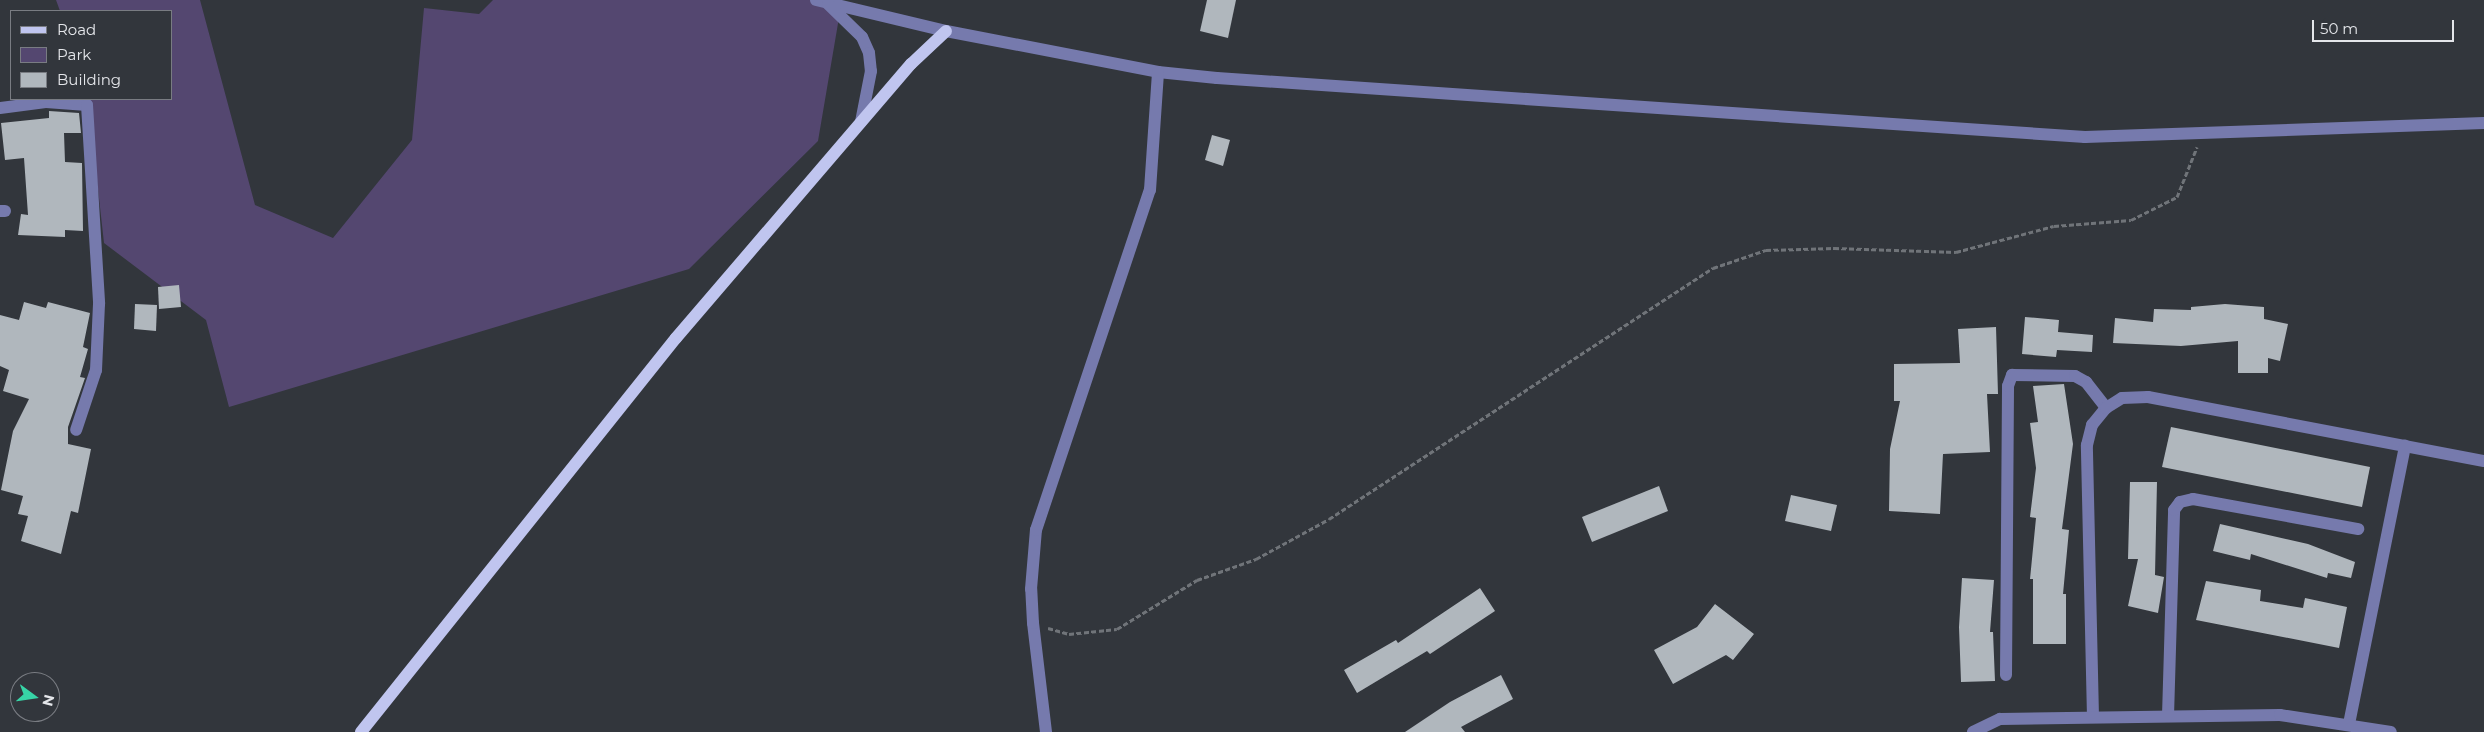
<!DOCTYPE html>
<html>
<head>
<meta charset="utf-8">
<style>
	body { margin:0 }
	#map { position:relative; width:2484px; height:732px; overflow:hidden; background:#32363c; font-family:Montserrat,sans-serif }
	div>[style] { position:absolute }
	.green>* { inset:0; background:#544770 }
	.building>* { inset:0; background:#b0b7bd }
	.path>* { height:3px; margin-top:-1.5px; transform-origin:0; background:repeating-linear-gradient(90deg,#707479 0 5px,transparent 0 7.5px) }
	.minor>* { height:12px; margin:-6px; padding:0 6px; transform-origin:6px; border-radius:6px; background:#767aad }
	.major>* { height:12px; margin:-6px; padding:0 6px; transform-origin:6px; border-radius:6px; background:#c0c5ef }
	span { translate:-50% -50%; white-space:nowrap; text-align:center; line-height:1.15; -webkit-text-stroke:5px #32363c; paint-order:stroke }
	.legend { position:absolute; left:10px; top:10px; width:162px; height:90px; box-sizing:border-box; background:#32363c; border:1px solid #797c82; margin:0; padding:6px 9px; list-style:none; font-size:15px; color:#e4e6ea }
	.legend li { display:flex; align-items:center; gap:10px; height:25px }
	.legend b { width:25px; border:1px solid #797c82 }
	.north { position:absolute; left:10px; top:672px; width:50px; height:50px; box-sizing:border-box; background:#32363c; border:1px solid #797c82; border-radius:50%; rotate:104deg; font-size:14px; font-weight:700; line-height:20px; text-align:center; color:#e4e6ea }
	.north::after { content:''; display:block; margin:auto; width:18px; height:22px; background:#37d4a6; clip-path:polygon(50% 0,100% 100%,50% 72%,0 100%) }
	.scale { position:absolute; left:2312px; top:20px; width:142px; height:22px; box-sizing:border-box; border:2px solid #e4e6ea; border-top:0; padding-left:6px; font-size:15px; line-height:18px; white-space:nowrap; color:#e4e6ea; -webkit-text-stroke:4px #32363c; paint-order:stroke }
</style>
</head>
<body>
<div id="map">
	<div class="green">
		<i style="clip-path:polygon(56px 0,200px 0,255px 205px,333px 238px,412px 140px,424px 8px,479px 14px,493px 0,842px 0,818px 141px,689px 269px,229px 407px,206px 320px,104px 243px,88px 99px,171px 99px,171px 11px,60px 11px)"></i>
	</div>
	<div class="building">
		<i style="clip-path:polygon(1207px 0,1236px 0,1228px 38px,1200px 31px)"></i>
		<i style="clip-path:polygon(49px 111px,79px 113px,81px 133px,64px 133px,65px 162px,82px 163px,83px 231px,65px 230px,65px 237px,18px 235px,21px 214px,28px 215px,24px 158px,5px 160px,1px 123px,49px 118px)"></i>
		<i style="clip-path:polygon(1212px 135px,1230px 140px,1223px 166px,1205px 160px)"></i>
		<i style="clip-path:polygon(179px 285px,181px 307px,159px 309px,158px 287px)"></i>
		<i style="clip-path:polygon(24px 302px,46px 308px,48px 302px,90px 313px,83px 347px,88px 349px,80px 377px,85px 378px,68px 427px,68px 444px,91px 449px,78px 513px,71px 511px,61px 554px,21px 541px,28px 516px,18px 514px,23px 496px,1px 490px,13px 431px,29px 399px,3px 391px,9px 370px,0 366px,0 315px,19px 320px)"></i>
		<i style="clip-path:polygon(135px 304px,157px 305px,156px 331px,134px 329px)"></i>
		<i style="clip-path:polygon(2225px 304px,2264px 307px,2264px 319px,2288px 324px,2280px 361px,2268px 358px,2268px 373px,2238px 373px,2238px 341px,2181px 346px,2113px 343px,2115px 318px,2153px 322px,2154px 309px,2191px 310px,2191px 307px)"></i>
		<i style="clip-path:polygon(2025px 317px,2059px 320px,2058px 332px,2093px 335px,2092px 352px,2057px 350px,2056px 357px,2022px 354px)"></i>
		<i style="clip-path:polygon(1996px 327px,1998px 394px,1987px 394px,1990px 452px,1943px 454px,1940px 514px,1889px 511px,1890px 449px,1900px 401px,1894px 401px,1894px 364px,1960px 363px,1958px 329px)"></i>
		<i style="clip-path:polygon(2064px 384px,2073px 444px,2062px 529px,2069px 530px,2063px 594px,2066px 594px,2066px 644px,2033px 644px,2033px 579px,2030px 579px,2036px 518px,2030px 517px,2036px 468px,2030px 423px,2038px 422px,2033px 386px)"></i>
		<i style="clip-path:polygon(2171px 427px,2370px 467px,2362px 507px,2162px 467px)"></i>
		<i style="clip-path:polygon(2130px 482px,2157px 482px,2155px 575px,2164px 577px,2158px 613px,2128px 606px,2138px 559px,2128px 559px)"></i>
		<i style="clip-path:polygon(1659px 486px,1668px 511px,1592px 542px,1582px 517px)"></i>
		<i style="clip-path:polygon(1791px 495px,1837px 505px,1831px 531px,1785px 521px)"></i>
		<i style="clip-path:polygon(2220px 524px,2308px 544px,2355px 562px,2351px 578px,2328px 573px,2327px 578px,2251px 554px,2250px 560px,2213px 551px)"></i>
		<i style="clip-path:polygon(1962px 578px,1994px 580px,1990px 632px,1993px 632px,1995px 681px,1961px 682px,1959px 627px)"></i>
		<i style="clip-path:polygon(2206px 581px,2261px 590px,2260px 601px,2303px 608px,2305px 598px,2347px 607px,2339px 648px,2196px 620px)"></i>
		<i style="clip-path:polygon(1480px 588px,1495px 611px,1430px 654px,1427px 651px,1357px 693px,1344px 670px,1396px 640px,1398px 643px)"></i>
		<i style="clip-path:polygon(1715px 604px,1754px 634px,1733px 660px,1726px 655px,1673px 684px,1654px 650px,1697px 627px)"></i>
		<i style="clip-path:polygon(1501px 675px,1513px 699px,1461px 727px,1465px 732px,1405px 732px,1450px 702px)"></i>
	</div>
	<div class="path">
		<i style="left:1048px;top:628px;width:22px;rotate:16deg"></i>
		<i style="left:1069px;top:634px;width:48px;rotate:-5.9deg"></i>
		<i style="left:1117px;top:629px;width:94px;rotate:-31.5deg"></i>
		<i style="left:1197px;top:580px;width:63px;rotate:-19.6deg"></i>
		<i style="left:1256px;top:559px;width:83px;rotate:-28.7deg"></i>
		<i style="left:1329px;top:519px;width:459px;rotate:-33.2deg"></i>
		<i style="left:1713px;top:268px;width:56px;rotate:-18.8deg"></i>
		<i style="left:1766px;top:250px;width:68px;rotate:-1.7deg"></i>
		<i style="left:1834px;top:248px;width:122px;rotate:1.9deg"></i>
		<i style="left:1956px;top:252px;width:101px;rotate:-14.9deg"></i>
		<i style="left:2054px;top:226px;width:77px;rotate:-4.5deg"></i>
		<i style="left:2131px;top:220px;width:51px;rotate:-26.6deg"></i>
		<i style="left:2177px;top:197px;width:54px;rotate:-68.2deg"></i>
	</div>
	<div class="minor">
		<i style="left:816px;top:0;width:134px;rotate:13.4deg"></i>
		<i style="left:946px;top:31px;width:216px;rotate:10.9deg"></i>
		<i style="left:1158px;top:72px;width:59px;rotate:5.8deg"></i>
		<i style="left:1217px;top:78px;width:870px;rotate:3.89deg"></i>
		<i style="left:2085px;top:137px;width:399px;rotate:-2deg"></i>
		<i style="left:828px;top:4px;width:47px;rotate:44.1deg"></i>
		<i style="left:862px;top:37px;width:17px;rotate:66deg"></i>
		<i style="left:869px;top:53px;width:18px;rotate:84deg"></i>
		<i style="left:871px;top:71px;width:52px;rotate:101.1deg"></i>
		<i style="left:0;top:108px;width:46px;rotate:-7.4deg"></i>
		<i style="left:46px;top:102px;width:41px;rotate:4.2deg"></i>
		<i style="left:87px;top:105px;width:199px;rotate:86.5deg"></i>
		<i style="left:99px;top:304px;width:66px;rotate:92.6deg"></i>
		<i style="left:96px;top:370px;width:63px;rotate:108.4deg"></i>
		<i style="left:0;top:211px;width:5px"></i>
		<i style="left:2006px;top:675px;width:289px;rotate:-89.6deg"></i>
		<i style="left:2008px;top:386px;width:12px;rotate:-70deg"></i>
		<i style="left:2012px;top:375px;width:63px;rotate:0.9deg"></i>
		<i style="left:2075px;top:376px;width:13px;rotate:29deg"></i>
		<i style="left:2086px;top:382px;width:33px;rotate:52deg"></i>
		<i style="left:2168px;top:716px;width:206px;rotate:-88.3deg"></i>
		<i style="left:2174px;top:510px;width:10px;rotate:-53deg"></i>
		<i style="left:2180px;top:502px;width:13px;rotate:-13deg"></i>
		<i style="left:2193px;top:499px;width:168px;rotate:10.3deg"></i>
		<i style="left:2093px;top:717px;width:272px;rotate:-91.3deg"></i>
		<i style="left:2087px;top:445px;width:21px;rotate:-76deg"></i>
		<i style="left:2092px;top:425px;width:22px;rotate:-51deg"></i>
		<i style="left:2106px;top:408px;width:19px;rotate:-32deg"></i>
		<i style="left:2122px;top:398px;width:26px;rotate:-2deg"></i>
		<i style="left:2148px;top:397px;width:342px;rotate:10.8deg"></i>
		<i style="left:2349px;top:724px;width:284px;rotate:-78.6deg"></i>
		<i style="left:1046px;top:732px;width:110px;rotate:-96.8deg"></i>
		<i style="left:1033px;top:623px;width:34px;rotate:-93deg"></i>
		<i style="left:1031px;top:589px;width:59px;rotate:-85.2deg"></i>
		<i style="left:1036px;top:530px;width:359px;rotate:-71.5deg"></i>
		<i style="left:1150px;top:190px;width:118px;rotate:-86.1deg"></i>
		<i style="left:1973px;top:732px;width:30px;rotate:-26deg"></i>
		<i style="left:2000px;top:719px;width:280px;rotate:-0.8deg"></i>
		<i style="left:2280px;top:715px;width:112px;rotate:8.7deg"></i>
	</div>
	<div class="major">
		<i style="left:361px;top:732px;width:504px;rotate:-51.36deg"></i>
		<i style="left:676px;top:338px;width:361px;rotate:-49.4deg"></i>
		<i style="left:911px;top:64px;width:48px;rotate:-43.3deg"></i>
	</div>
	<ul class="legend">
	<li><b style="height:6px;background:#c0c5ef"></b>Road</li>
	<li><b style="height:14px;background:#544770"></b>Park</li>
	<li><b style="height:14px;background:#b0b7bd"></b>Building</li>
	</ul>
	<div class="north">N</div>
	<div class="scale">50 m</div>
</div>
</body>
</html>
